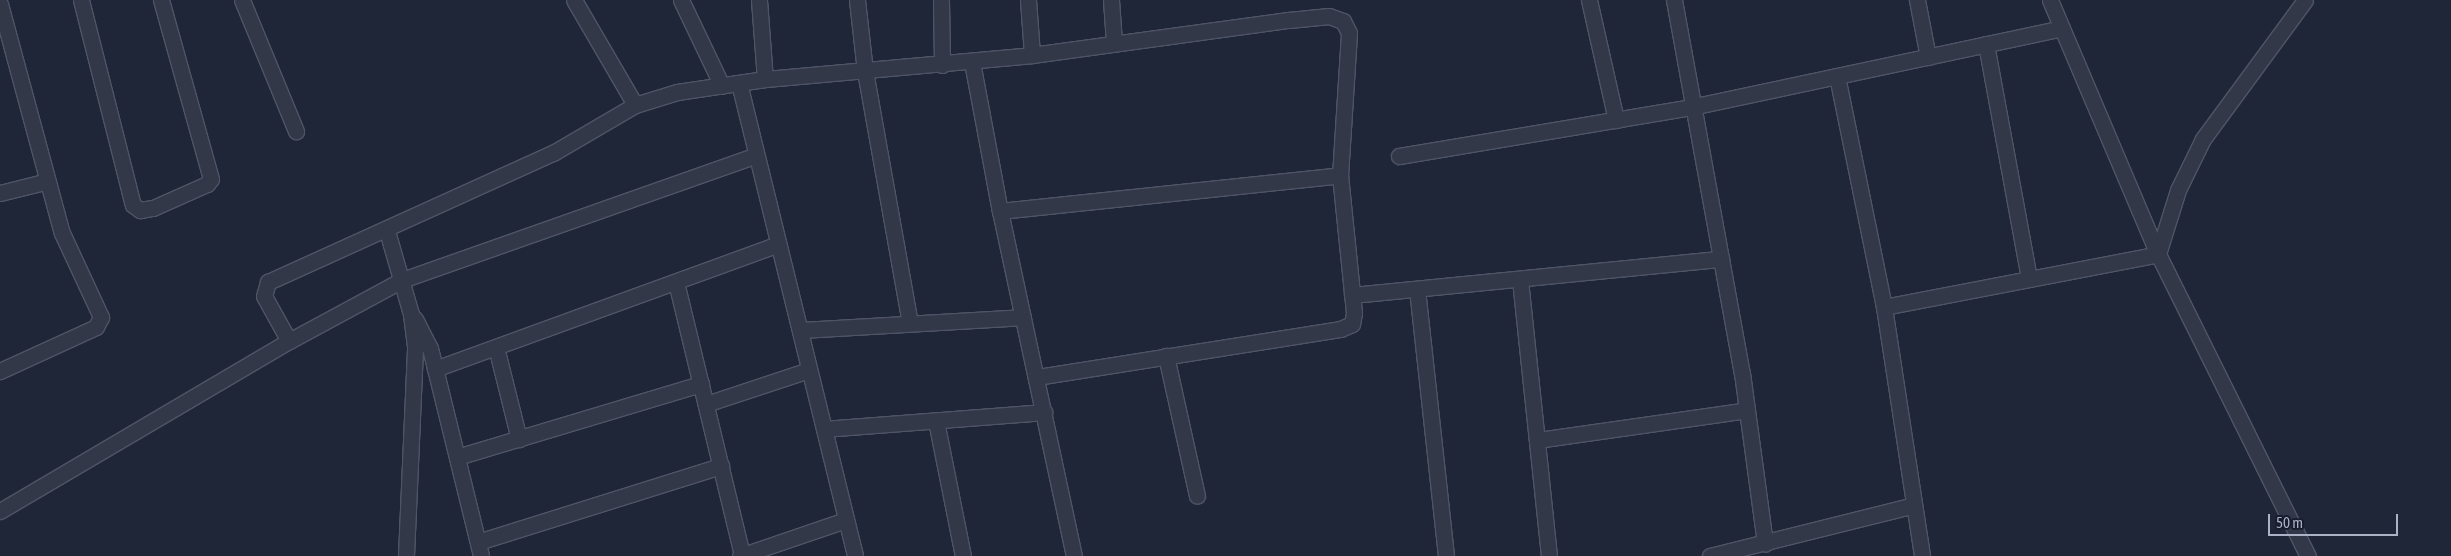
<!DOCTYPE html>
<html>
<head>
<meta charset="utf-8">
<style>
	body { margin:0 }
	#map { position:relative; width:2451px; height:556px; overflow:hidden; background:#1e2638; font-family:"Asap Condensed",sans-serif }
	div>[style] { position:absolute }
	.roads { filter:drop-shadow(1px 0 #4f5566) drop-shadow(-1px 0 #4f5566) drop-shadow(0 1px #4f5566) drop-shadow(0 -1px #4f5566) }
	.street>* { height:15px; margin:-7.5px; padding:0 7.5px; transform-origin:7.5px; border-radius:7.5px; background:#323848 }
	span { translate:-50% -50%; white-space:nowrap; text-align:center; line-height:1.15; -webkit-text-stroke:5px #181d2d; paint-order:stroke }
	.scale { position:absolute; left:2268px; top:514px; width:130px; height:22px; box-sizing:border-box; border:2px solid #acb2c5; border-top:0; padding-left:6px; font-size:15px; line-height:18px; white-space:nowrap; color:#acb2c5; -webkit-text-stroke:4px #181d2d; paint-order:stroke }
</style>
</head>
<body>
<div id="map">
	<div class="roads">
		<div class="street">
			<i style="left:81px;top:0;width:211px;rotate:75.8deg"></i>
			<i style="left:133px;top:205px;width:9px;rotate:36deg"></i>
			<i style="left:140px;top:210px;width:13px;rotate:-9deg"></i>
			<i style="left:153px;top:208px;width:59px;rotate:-24deg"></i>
			<i style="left:207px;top:184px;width:6px;rotate:-51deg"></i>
			<i style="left:211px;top:179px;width:186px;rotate:-105.6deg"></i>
			<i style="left:242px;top:0;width:142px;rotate:67.6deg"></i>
			<i style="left:574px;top:0;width:121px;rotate:59.8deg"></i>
			<i style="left:681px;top:0;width:95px;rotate:64.5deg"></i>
			<i style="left:759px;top:0;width:79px;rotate:85.7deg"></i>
			<i style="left:857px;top:0;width:71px;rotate:83.6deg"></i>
			<i style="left:865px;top:71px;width:256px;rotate:79.9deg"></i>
			<i style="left:941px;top:0;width:65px;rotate:89.1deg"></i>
			<i style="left:1028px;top:0;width:55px;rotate:85.8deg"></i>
			<i style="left:1111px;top:0;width:43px;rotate:86deg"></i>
			<i style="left:1589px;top:0;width:123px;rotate:77.3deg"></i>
			<i style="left:1674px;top:0;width:379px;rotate:79.7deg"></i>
			<i style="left:1742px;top:373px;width:172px;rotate:82.3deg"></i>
			<i style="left:1917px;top:0;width:58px;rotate:79.1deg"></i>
			<i style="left:2050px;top:0;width:276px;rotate:67deg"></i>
			<i style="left:2158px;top:254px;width:337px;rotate:63.6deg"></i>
			<i style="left:0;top:4px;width:237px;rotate:74.9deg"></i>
			<i style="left:62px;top:233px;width:93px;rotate:65.1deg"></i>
			<i style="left:101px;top:317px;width:11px;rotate:117deg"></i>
			<i style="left:96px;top:327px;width:106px;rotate:155.4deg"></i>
			<i style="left:1986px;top:44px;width:239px;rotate:79.6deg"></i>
			<i style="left:972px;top:62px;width:152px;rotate:79.4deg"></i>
			<i style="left:1000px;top:211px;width:353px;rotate:77.9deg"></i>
			<i style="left:1837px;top:76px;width:236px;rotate:78.5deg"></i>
			<i style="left:1884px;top:307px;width:252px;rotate:81.3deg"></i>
			<i style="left:739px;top:83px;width:487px;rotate:76.2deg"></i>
			<i style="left:1399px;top:156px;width:296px;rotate:-9.5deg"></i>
			<i style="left:1691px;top:107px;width:379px;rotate:-12deg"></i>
			<i style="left:0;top:193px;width:49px;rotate:-14deg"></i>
			<i style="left:1000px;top:211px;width:342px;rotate:-6deg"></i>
			<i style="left:387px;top:231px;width:86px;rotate:73.9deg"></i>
			<i style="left:411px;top:314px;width:35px;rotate:83deg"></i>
			<i style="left:415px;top:349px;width:207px;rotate:92.5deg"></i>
			<i style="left:1520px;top:280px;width:278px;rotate:84deg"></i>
			<i style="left:676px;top:282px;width:281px;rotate:76.4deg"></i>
			<i style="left:1417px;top:289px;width:269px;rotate:83.8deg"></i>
			<i style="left:1352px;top:295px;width:371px;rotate:-5.6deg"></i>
			<i style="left:1884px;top:307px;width:279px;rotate:-10.9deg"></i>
			<i style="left:2158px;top:254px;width:67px;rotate:-72.6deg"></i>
			<i style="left:2178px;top:190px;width:57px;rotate:-63.9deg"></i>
			<i style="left:2203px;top:139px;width:172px;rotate:-53.7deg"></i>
			<i style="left:415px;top:319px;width:33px;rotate:63deg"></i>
			<i style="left:430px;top:348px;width:214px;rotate:76.2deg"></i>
			<i style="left:800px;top:330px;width:223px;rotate:-3.3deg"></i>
			<i style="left:289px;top:341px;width:51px;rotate:-119.1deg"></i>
			<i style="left:264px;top:296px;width:15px;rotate:-74deg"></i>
			<i style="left:268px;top:282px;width:313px;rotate:-24.4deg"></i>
			<i style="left:553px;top:153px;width:95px;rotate:-30.3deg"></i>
			<i style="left:635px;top:105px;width:44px;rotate:-17.2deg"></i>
			<i style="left:677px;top:92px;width:89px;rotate:-8.4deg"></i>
			<i style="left:765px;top:79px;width:268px;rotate:-5.1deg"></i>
			<i style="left:1032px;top:55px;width:259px;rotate:-7.8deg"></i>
			<i style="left:1289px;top:20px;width:40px;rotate:-5.7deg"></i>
			<i style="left:1329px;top:16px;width:15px;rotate:20deg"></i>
			<i style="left:1343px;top:21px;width:13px;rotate:63deg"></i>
			<i style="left:1349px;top:33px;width:142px;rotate:93.6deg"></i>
			<i style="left:1340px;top:175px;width:139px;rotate:84.2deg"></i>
			<i style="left:1354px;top:313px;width:11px;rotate:100deg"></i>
			<i style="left:1352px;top:324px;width:13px;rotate:157deg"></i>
			<i style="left:1340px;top:329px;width:308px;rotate:171deg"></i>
			<i style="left:496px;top:347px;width:95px;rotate:76deg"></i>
			<i style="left:1166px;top:356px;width:143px;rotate:77.5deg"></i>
			<i style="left:435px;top:369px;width:365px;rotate:-20deg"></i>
			<i style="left:706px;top:404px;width:108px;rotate:-18.3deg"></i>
			<i style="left:936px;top:421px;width:138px;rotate:78.7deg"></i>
			<i style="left:824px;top:429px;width:221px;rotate:-4.4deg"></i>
			<i style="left:1537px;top:440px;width:212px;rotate:-8.1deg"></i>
			<i style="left:457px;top:457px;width:255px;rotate:-16.7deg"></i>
			<i style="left:0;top:511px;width:335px;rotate:-30.5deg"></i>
			<i style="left:289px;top:341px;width:128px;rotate:-28.4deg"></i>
			<i style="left:402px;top:280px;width:375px;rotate:-19.4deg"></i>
			<i style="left:478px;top:542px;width:255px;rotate:-17.4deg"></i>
			<i style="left:740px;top:556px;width:112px;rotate:-18.8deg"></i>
			<i style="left:1710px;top:556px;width:210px;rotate:-14deg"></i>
		</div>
	</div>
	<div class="scale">50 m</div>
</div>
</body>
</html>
